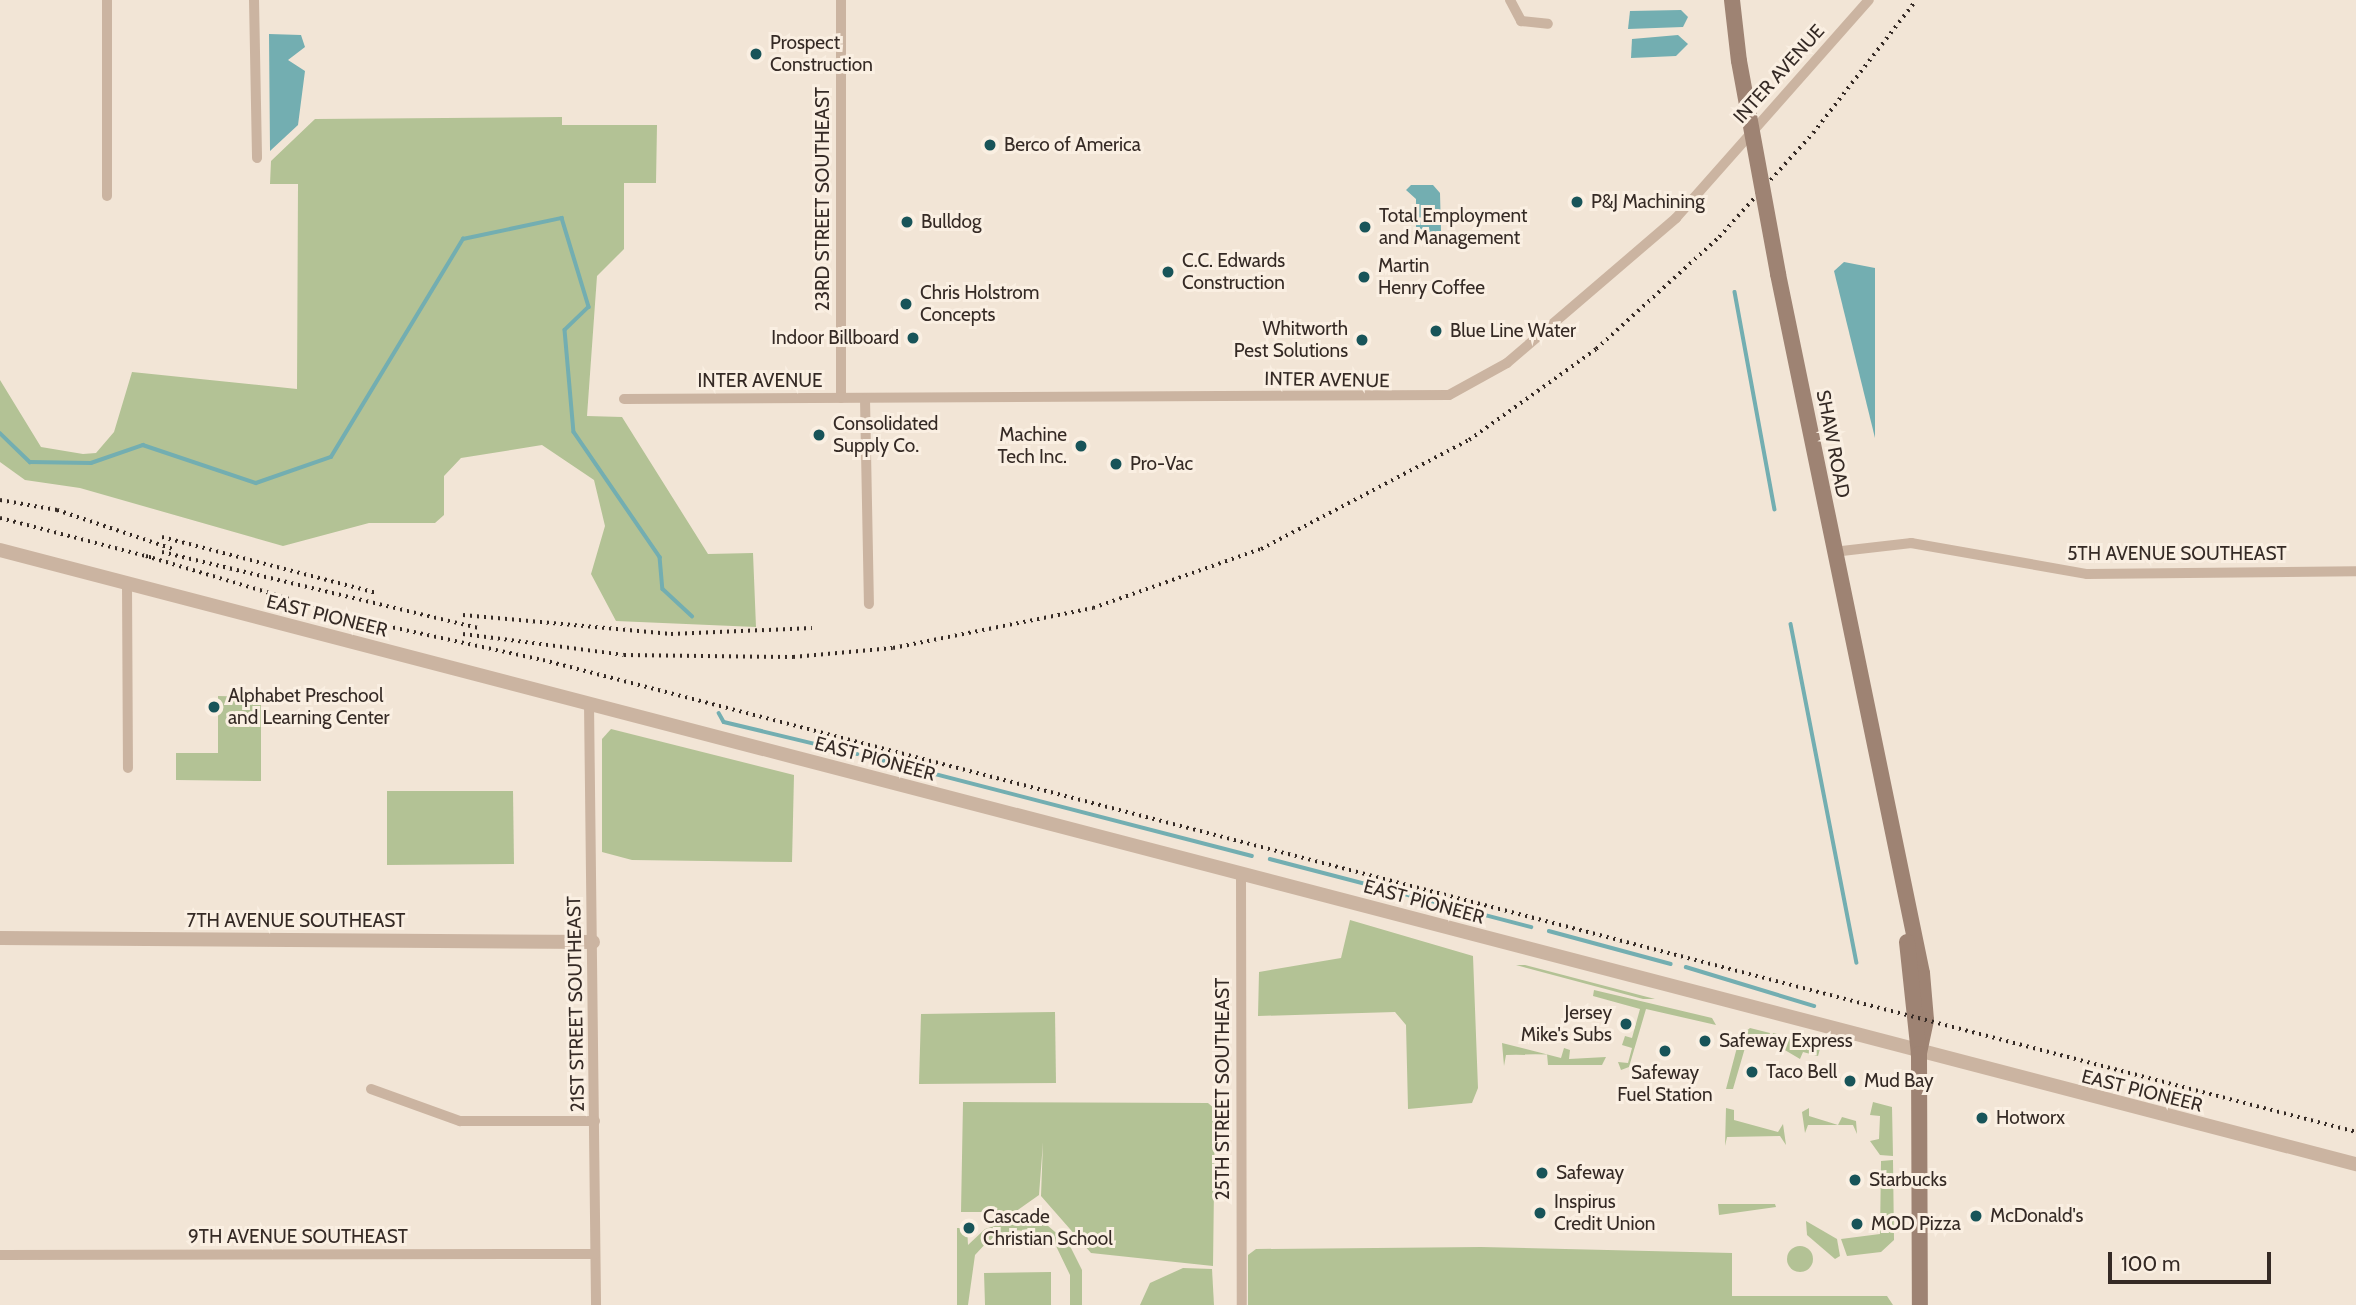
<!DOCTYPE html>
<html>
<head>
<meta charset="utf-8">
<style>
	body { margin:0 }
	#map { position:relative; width:2356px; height:1305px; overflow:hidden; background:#f2e5d6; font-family:Cabin,sans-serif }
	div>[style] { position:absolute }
	.green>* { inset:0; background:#b3c295 }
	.round { border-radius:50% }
	.water>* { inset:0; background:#73aeb1 }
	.stream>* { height:3.5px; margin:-1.75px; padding:0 1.75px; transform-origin:1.75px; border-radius:1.75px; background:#73aeb1 }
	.minor>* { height:10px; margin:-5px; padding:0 5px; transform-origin:5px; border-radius:5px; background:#cbb4a1 }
	.tertiary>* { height:14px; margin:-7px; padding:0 7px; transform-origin:7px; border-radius:7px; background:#cbb4a1 }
	.secondary>* { height:16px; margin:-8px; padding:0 8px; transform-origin:8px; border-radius:8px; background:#9e8373 }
	.rail>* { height:3.5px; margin-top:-1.75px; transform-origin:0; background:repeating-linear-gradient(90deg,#352a25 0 2px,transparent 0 7px) }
	.secondary-bridge>* { height:16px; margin:-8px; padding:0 8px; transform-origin:8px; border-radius:8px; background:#9e8373 }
	.dots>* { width:19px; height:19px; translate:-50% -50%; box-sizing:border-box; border:4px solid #faefe2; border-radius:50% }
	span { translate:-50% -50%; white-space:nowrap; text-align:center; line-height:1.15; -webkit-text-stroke:6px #faefe2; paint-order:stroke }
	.poi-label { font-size:19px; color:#352a25 }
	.left { translate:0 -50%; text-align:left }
	.right { translate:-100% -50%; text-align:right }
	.street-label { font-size:19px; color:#352a25 }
	.scale { position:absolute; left:2108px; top:1252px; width:163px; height:32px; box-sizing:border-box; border:4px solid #352a25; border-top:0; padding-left:9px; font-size:21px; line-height:24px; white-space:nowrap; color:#352a25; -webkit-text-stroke:5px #faefe2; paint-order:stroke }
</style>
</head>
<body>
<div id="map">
	<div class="green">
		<i style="clip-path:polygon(562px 117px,562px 125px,657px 125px,656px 183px,624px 183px,624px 249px,597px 276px,587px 416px,622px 417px,708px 554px,753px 553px,756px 627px,616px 621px,591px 574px,605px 526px,594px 480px,542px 445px,461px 458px,444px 476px,444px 515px,435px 523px,369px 523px,283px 546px,80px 488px,25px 480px,0 462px,0 380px,41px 447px,83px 454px,96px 453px,114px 432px,132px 372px,297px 389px,298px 184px,270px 184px,271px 161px,315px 119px)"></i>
		<i style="clip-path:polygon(218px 696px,261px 697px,261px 781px,176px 780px,176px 753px,218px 753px)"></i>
		<i style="clip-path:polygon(611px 729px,794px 775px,792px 862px,632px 860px,602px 852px,602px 739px)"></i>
		<i style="clip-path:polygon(387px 791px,513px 791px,514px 864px,387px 865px)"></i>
		<i style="clip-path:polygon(1350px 920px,1473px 956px,1478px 1088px,1472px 1103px,1408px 1109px,1406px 1025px,1395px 1012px,1258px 1016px,1259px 972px,1341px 958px)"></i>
		<i style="clip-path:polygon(1516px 965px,1525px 965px,1655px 999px,1643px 999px)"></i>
		<i style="clip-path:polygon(1594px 990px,1712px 1018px,1716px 1025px,1646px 1009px,1629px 1067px,1621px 1070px,1618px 1062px,1628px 1063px,1632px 1048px,1622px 1045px,1625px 1036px,1632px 1038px,1640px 1009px,1593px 996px)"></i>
		<i style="clip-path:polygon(1055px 1012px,1056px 1083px,919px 1084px,921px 1014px)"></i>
		<i style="clip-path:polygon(1750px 1028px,1770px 1033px,1767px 1041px,1747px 1041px,1733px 1089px,1726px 1089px,1740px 1036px)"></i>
		<i style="clip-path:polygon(1773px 1033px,1821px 1045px,1818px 1056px,1803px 1052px,1800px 1059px,1771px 1042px)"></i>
		<i style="clip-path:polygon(1502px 1043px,1561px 1058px,1564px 1048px,1570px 1050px,1569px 1059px,1606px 1057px,1602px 1065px,1548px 1065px,1547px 1054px,1506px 1055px,1504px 1066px)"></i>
		<i style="clip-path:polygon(963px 1102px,1208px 1103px,1215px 1109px,1213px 1266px,1091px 1253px,1041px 1196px,1043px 1142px,1039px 1195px,1015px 1212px,961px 1212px)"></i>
		<i style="clip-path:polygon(1873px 1102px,1892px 1107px,1893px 1156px,1880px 1155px,1870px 1141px,1879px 1139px,1880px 1116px,1870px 1115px)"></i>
		<i style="clip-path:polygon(1726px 1108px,1734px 1110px,1734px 1120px,1778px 1132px,1783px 1124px,1786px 1145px,1780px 1136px,1727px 1137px,1725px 1146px)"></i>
		<i style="clip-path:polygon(1809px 1108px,1809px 1116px,1838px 1125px,1842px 1117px,1856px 1121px,1857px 1134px,1853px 1125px,1808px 1125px,1805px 1133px,1802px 1112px)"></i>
		<i style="clip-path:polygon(1893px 1160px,1894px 1240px,1881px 1252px,1847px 1256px,1841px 1239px,1880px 1234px,1881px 1161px)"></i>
		<i style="clip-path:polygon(1718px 1204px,1775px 1204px,1776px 1207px,1719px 1215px)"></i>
		<i style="clip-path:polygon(1020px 1218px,1047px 1225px,1069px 1244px,1082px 1270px,1082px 1305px,1070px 1305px,1070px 1275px,1056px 1246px,1034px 1232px,1014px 1230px,988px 1241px,975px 1255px,968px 1305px,957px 1305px,957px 1228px,967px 1228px,968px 1245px,985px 1229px)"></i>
		<i style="clip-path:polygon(1806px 1221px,1837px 1239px,1840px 1256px,1835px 1259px,1807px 1235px)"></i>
		<i class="round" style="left:1787px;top:1246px;width:26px;height:26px"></i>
		<i style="clip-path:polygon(1481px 1247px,1732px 1253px,1732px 1296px,1887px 1296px,1893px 1305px,1248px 1305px,1248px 1255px,1256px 1249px)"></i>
		<i style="clip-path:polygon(1183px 1268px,1212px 1269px,1214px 1305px,1140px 1305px,1150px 1283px)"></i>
		<i style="clip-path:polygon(1051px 1272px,1051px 1305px,985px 1305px,984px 1273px)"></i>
	</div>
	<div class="water">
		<i style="clip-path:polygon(1681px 10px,1688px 17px,1683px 27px,1628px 29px,1630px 11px)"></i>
		<i style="clip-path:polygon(269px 34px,301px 35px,305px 47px,288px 60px,305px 71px,298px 125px,270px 151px)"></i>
		<i style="clip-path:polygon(1678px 35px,1688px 44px,1676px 56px,1631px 58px,1632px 39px)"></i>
		<i style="clip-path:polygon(1411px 185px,1433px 185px,1440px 193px,1441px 231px,1435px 239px,1416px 236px,1416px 199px,1406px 190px)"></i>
		<i style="clip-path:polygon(1844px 262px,1875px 268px,1875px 438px,1834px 271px)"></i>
	</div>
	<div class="stream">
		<i style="left:1735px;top:292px;width:221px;rotate:79.6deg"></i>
		<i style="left:0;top:433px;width:42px;rotate:44deg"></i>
		<i style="left:30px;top:462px;width:61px;rotate:0.9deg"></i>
		<i style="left:91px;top:463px;width:55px;rotate:-19.1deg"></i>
		<i style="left:143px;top:445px;width:119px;rotate:18.6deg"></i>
		<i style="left:256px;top:483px;width:79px;rotate:-19.1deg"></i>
		<i style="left:331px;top:457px;width:255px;rotate:-58.8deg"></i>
		<i style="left:463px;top:239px;width:101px;rotate:-12deg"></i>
		<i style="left:562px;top:218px;width:93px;rotate:73.1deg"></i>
		<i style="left:589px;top:307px;width:33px;rotate:136deg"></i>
		<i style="left:565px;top:330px;width:102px;rotate:85deg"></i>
		<i style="left:574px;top:432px;width:152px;rotate:55.5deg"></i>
		<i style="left:660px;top:557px;width:32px;rotate:85deg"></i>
		<i style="left:663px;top:589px;width:40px;rotate:43deg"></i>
		<i style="left:1791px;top:624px;width:345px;rotate:79deg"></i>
		<i style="left:719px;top:713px;width:10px;rotate:61deg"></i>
		<i style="left:724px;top:722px;width:137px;rotate:13.5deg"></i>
		<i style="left:881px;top:760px;width:383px;rotate:14.5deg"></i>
		<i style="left:1270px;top:859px;width:270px;rotate:14.6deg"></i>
		<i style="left:1549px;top:931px;width:126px;rotate:15.1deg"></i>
		<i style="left:1686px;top:967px;width:134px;rotate:16.9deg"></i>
	</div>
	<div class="minor">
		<i style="left:107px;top:0;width:196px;rotate:90deg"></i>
		<i style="left:254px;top:0;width:158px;rotate:88.9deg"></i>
		<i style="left:841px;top:0;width:398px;rotate:90deg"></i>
		<i style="left:1510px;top:0;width:24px;rotate:62deg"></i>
		<i style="left:1521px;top:21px;width:27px;rotate:6deg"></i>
		<i style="left:624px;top:399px;width:825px;rotate:-0.28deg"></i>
		<i style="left:1449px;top:395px;width:66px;rotate:-28.9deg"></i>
		<i style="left:1507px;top:363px;width:223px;rotate:-40.6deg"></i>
		<i style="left:1676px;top:218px;width:291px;rotate:-48.5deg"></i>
		<i style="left:865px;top:399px;width:205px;rotate:88.9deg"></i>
		<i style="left:1833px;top:552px;width:79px;rotate:-6.6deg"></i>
		<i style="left:1911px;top:543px;width:179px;rotate:10deg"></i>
		<i style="left:2087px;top:574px;width:269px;rotate:-0.6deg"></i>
		<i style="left:127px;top:584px;width:184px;rotate:89.7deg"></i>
		<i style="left:589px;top:703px;width:602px;rotate:89.33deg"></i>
		<i style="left:1241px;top:874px;width:431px;rotate:89.9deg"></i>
		<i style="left:371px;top:1089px;width:95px;rotate:19.8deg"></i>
		<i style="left:460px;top:1121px;width:135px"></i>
		<i style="left:0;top:1255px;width:595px;rotate:-0.1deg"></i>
	</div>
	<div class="tertiary">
		<i style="left:0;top:550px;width:2435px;rotate:14.61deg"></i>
		<i style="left:0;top:938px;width:593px;rotate:0.39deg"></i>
	</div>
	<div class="secondary">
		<i style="left:1732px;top:0;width:61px;rotate:83.5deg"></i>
		<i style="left:1778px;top:274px;width:714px;rotate:78.36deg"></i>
		<i style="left:1922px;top:973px;width:47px;rotate:85.1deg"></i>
		<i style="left:1926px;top:1020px;width:35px;rotate:102deg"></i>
		<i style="left:1907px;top:942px;width:113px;rotate:83.9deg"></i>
		<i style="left:1919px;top:1054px;width:251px;rotate:89.8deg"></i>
	</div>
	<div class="rail">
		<i style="left:0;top:500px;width:58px;rotate:10deg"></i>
		<i style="left:57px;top:510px;width:122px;rotate:18.6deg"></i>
		<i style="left:0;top:518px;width:159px;rotate:14.6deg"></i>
		<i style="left:162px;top:537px;width:222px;rotate:14.6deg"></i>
		<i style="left:162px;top:552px;width:326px;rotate:13.5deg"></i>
		<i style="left:146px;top:556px;width:222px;rotate:16.7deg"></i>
		<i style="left:359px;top:620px;width:188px;rotate:12.3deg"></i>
		<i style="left:543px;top:660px;width:1873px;rotate:14.59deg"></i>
		<i style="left:463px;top:615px;width:209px;rotate:5.2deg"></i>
		<i style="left:671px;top:634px;width:141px;rotate:-2.4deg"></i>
		<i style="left:463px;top:634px;width:162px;rotate:7.4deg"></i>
		<i style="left:624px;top:655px;width:169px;rotate:0.7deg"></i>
		<i style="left:793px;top:657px;width:100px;rotate:-5.1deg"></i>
		<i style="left:893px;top:648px;width:204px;rotate:-11.3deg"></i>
		<i style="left:1093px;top:608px;width:178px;rotate:-19.4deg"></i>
		<i style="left:1261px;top:549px;width:235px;rotate:-27.7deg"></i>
		<i style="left:1469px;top:440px;width:156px;rotate:-35.6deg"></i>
		<i style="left:1596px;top:349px;width:166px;rotate:-42.3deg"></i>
		<i style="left:1719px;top:237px;width:140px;rotate:-47.9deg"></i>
		<i style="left:1813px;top:133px;width:168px;rotate:-52.2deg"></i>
	</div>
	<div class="secondary-bridge">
		<i style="left:1739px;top:61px;width:217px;rotate:79.6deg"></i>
	</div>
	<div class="dots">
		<i style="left:756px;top:54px;background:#185459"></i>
		<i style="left:990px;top:145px;background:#185459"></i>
		<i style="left:1577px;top:202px;background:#185459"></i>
		<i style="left:907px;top:222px;background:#185459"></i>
		<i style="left:1365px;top:227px;background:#185459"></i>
		<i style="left:1168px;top:272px;background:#185459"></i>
		<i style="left:1364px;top:277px;background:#185459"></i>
		<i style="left:906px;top:304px;background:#185459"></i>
		<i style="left:1436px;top:331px;background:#185459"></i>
		<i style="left:913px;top:338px;background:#185459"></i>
		<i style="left:1362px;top:340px;background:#185459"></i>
		<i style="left:819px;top:435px;background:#185459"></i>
		<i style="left:1081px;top:446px;background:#185459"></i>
		<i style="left:1116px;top:464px;background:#185459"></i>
		<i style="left:214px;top:707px;background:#185459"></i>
		<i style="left:1626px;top:1024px;background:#185459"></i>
		<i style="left:1705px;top:1041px;background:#185459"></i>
		<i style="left:1665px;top:1051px;background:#185459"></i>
		<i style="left:1752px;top:1072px;background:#185459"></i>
		<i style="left:1850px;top:1081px;background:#185459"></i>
		<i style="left:1982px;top:1118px;background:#185459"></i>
		<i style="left:1542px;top:1173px;background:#185459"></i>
		<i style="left:1855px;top:1180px;background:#185459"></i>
		<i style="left:1540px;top:1213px;background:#185459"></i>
		<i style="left:1976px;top:1216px;background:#185459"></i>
		<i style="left:1857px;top:1224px;background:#185459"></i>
		<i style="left:969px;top:1228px;background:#185459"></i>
	</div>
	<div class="poi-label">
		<span class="left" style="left:770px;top:54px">Prospect<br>Construction</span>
		<span class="left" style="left:1004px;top:145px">Berco of America</span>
		<span class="left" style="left:1591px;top:202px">P&amp;J Machining</span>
		<span class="left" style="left:1379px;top:227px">Total Employment<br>and Management</span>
		<span class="left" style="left:921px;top:222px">Bulldog</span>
		<span class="left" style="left:1182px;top:272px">C.C. Edwards<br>Construction</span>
		<span class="left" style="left:1378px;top:277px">Martin<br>Henry Coffee</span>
		<span class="left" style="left:920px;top:304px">Chris Holstrom<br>Concepts</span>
		<span class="right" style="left:1348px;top:340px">Whitworth<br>Pest Solutions</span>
		<span class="left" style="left:1450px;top:331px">Blue Line Water</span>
		<span class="right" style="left:899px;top:338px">Indoor Billboard</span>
		<span class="left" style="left:833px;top:435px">Consolidated<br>Supply Co.</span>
		<span class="right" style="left:1067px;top:446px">Machine<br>Tech Inc.</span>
		<span class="left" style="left:1130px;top:464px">Pro-Vac</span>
		<span class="left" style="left:228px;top:707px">Alphabet Preschool<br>and Learning Center</span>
		<span class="right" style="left:1612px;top:1024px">Jersey<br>Mike's Subs</span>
		<span class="left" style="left:1719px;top:1041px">Safeway Express</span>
		<span class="left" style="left:1766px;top:1072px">Taco Bell</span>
		<span style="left:1665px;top:1084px">Safeway<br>Fuel Station</span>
		<span class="left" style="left:1864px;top:1081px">Mud Bay</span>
		<span class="left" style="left:1996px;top:1118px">Hotworx</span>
		<span class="left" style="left:1556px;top:1173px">Safeway</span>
		<span class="left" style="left:1869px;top:1180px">Starbucks</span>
		<span class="left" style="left:1554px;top:1213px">Inspirus<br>Credit Union</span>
		<span class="left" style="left:1990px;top:1216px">McDonald's</span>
		<span class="left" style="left:983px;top:1228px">Cascade<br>Christian School</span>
		<span class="left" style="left:1871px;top:1224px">MOD Pizza</span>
	</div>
	<div class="street-label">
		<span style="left:1779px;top:74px;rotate:-48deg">INTER AVENUE</span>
		<span style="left:823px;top:199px;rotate:-90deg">23RD STREET SOUTHEAST</span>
		<span style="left:1327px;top:380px;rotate:1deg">INTER AVENUE</span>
		<span style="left:760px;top:381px">INTER AVENUE</span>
		<span style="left:1833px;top:444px;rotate:79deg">SHAW ROAD</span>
		<span style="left:2177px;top:554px">5TH AVENUE SOUTHEAST</span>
		<span style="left:327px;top:616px;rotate:14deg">EAST PIONEER</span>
		<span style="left:875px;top:759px;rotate:15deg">EAST PIONEER</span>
		<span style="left:1424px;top:902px;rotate:15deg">EAST PIONEER</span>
		<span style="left:296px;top:921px">7TH AVENUE SOUTHEAST</span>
		<span style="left:576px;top:1004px;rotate:-91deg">21ST STREET SOUTHEAST</span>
		<span style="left:1223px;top:1089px;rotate:-90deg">25TH STREET SOUTHEAST</span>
		<span style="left:2142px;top:1091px;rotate:14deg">EAST PIONEER</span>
		<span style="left:298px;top:1237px">9TH AVENUE SOUTHEAST</span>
	</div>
	<div class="scale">100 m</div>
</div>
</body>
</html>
